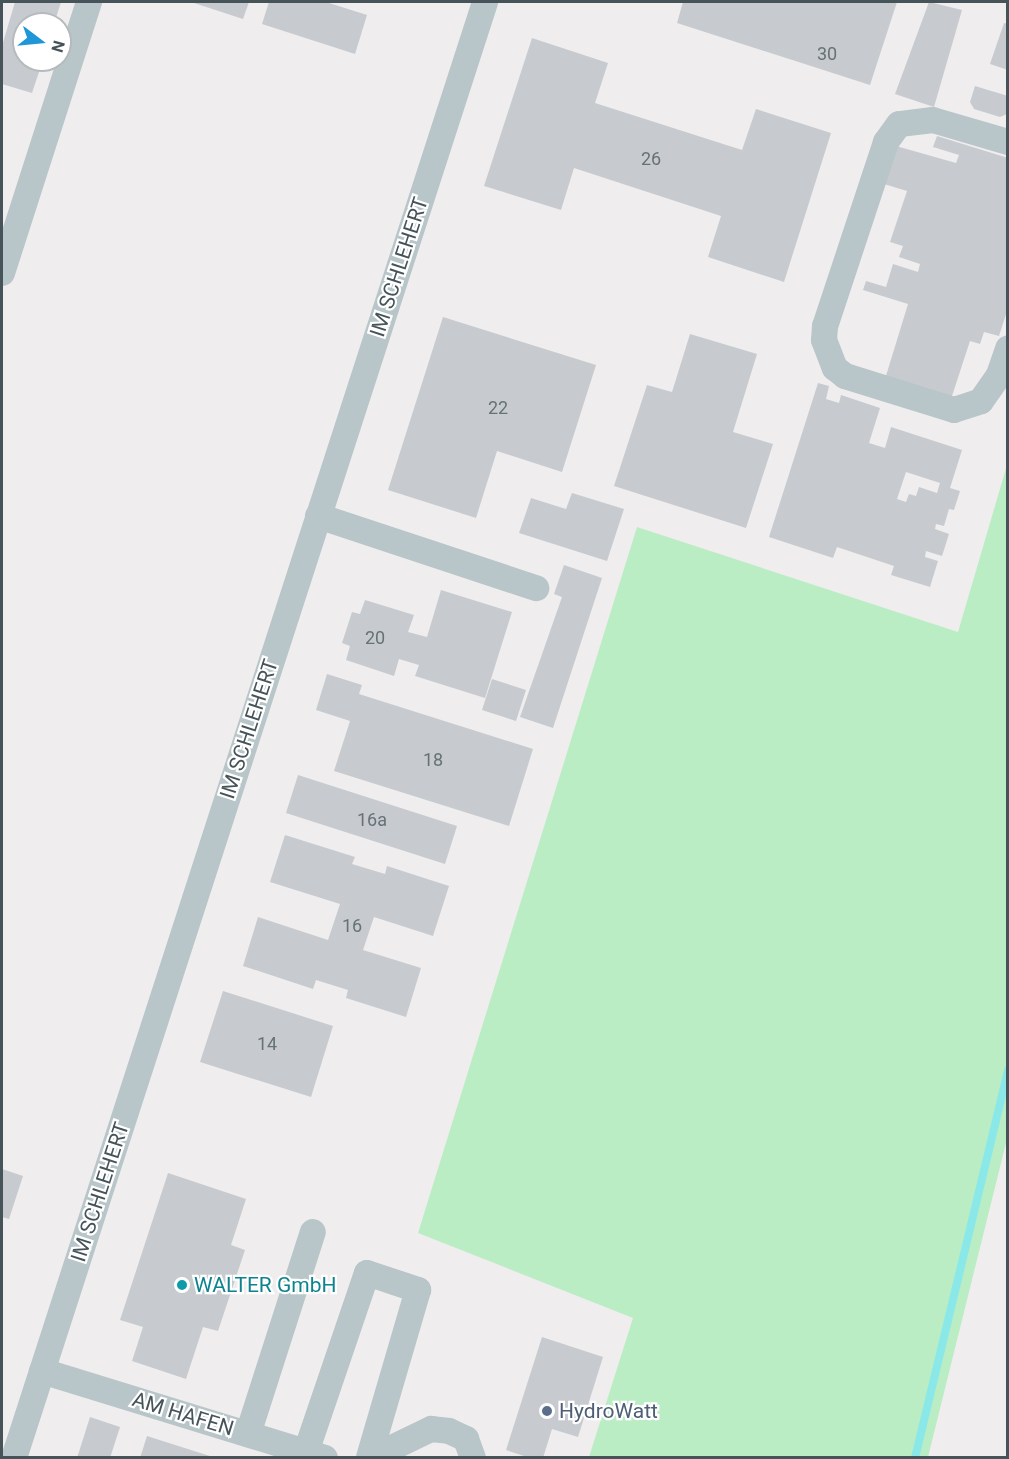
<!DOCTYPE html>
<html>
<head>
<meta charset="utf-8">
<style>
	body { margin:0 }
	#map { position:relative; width:1009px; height:1459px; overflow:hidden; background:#efeded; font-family:Roboto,sans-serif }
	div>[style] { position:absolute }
	.green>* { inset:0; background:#bbedc4 }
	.stream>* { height:8px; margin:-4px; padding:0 4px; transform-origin:4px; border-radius:4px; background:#8ae8e8 }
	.building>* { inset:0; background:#c7cbcf }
	.minor>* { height:26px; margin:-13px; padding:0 13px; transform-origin:13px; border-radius:13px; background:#b8c5c9 }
	.dots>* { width:16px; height:16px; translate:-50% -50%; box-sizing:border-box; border:3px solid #fff; border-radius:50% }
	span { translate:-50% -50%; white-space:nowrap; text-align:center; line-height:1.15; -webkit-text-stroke:4.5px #fff; paint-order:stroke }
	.number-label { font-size:18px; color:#667276 }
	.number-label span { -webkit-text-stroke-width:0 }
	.street-label { font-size:21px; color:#465459 }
	.culture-label { font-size:21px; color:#0d838f }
	.left { translate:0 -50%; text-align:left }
	.service-label { font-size:21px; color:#4e5e75 }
	.frame { position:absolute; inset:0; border:3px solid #465459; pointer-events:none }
	.north { position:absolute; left:12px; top:12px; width:60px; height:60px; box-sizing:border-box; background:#fff; border:2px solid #b5bbbd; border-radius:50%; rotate:106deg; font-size:16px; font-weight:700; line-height:24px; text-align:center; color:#465459 }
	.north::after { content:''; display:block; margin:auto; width:21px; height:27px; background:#1e96d8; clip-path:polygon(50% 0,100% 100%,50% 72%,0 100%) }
</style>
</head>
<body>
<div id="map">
	<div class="green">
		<i style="clip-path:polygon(1007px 465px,1007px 1139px,928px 1457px,589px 1457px,633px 1318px,418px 1233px,637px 527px,958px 632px)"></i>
	</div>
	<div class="stream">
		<i style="left:915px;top:1458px;width:399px;rotate:-76.5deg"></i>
	</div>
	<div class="building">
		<i style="clip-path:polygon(15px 2px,61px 2px,54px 24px,24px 24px,24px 60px,43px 60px,32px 93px,2px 84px,2px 46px)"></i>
		<i style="clip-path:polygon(191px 2px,249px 2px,243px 19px)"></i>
		<i style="clip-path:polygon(269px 2px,326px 2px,367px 15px,355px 54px,262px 24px)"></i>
		<i style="clip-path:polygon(683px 2px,897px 2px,870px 85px,677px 23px)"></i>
		<i style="clip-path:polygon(929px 2px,962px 10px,934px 107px,895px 94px)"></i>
		<i style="clip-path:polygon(1004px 23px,1008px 24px,1008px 70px,990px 64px)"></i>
		<i style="clip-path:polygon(532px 38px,608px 63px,595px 103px,742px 150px,756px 109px,831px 133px,784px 282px,708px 257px,721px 216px,574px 168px,561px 210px,484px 186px)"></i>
		<i style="clip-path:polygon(975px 86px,1008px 96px,1007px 114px,1000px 117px,974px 109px,970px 102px)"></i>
		<i style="clip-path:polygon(937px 136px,1008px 158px,1008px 308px,999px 336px,984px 332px,980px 344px,970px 341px,951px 399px,885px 379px,908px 304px,863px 290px,866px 281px,886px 287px,893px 264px,918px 272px,920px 264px,899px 257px,903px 246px,890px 242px,907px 191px,884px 184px,896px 146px,956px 163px,959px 155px,933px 147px)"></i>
		<i style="clip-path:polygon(443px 317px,596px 365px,562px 472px,497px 451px,476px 518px,388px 490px)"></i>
		<i style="clip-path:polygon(690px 334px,757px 354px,733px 432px,773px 444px,746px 528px,614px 486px,647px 385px,672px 392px)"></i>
		<i style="clip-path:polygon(evenodd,818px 383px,829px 386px,826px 399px,839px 403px,841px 395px,880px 408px,869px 443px,885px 448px,891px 427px,962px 450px,950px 488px,960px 491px,954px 510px,949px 509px,944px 526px,936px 524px,935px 529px,949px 534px,942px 556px,926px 551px,925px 557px,938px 561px,930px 587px,891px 575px,894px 566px,837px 547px,833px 558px,769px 537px,818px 383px,906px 472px,940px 483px,937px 493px,919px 487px,916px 496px,909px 494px,906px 502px,897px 499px,906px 472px)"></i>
		<i style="clip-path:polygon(572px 493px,624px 509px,607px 561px,519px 533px,531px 498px,566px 509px)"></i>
		<i style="clip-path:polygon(564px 565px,602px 578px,553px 728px,520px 717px,562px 597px,554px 594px)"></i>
		<i style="clip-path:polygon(441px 590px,512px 612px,485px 698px,415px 676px,419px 665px,399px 659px,394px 676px,346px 660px,350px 646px,342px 643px,352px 612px,360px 614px,365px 600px,414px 615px,408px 632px,427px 637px)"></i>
		<i style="clip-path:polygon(327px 674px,362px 685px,359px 694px,533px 749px,509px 826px,334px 771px,350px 721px,316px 710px)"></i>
		<i style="clip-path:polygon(492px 679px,526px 690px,516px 721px,482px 710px)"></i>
		<i style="clip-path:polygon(298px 775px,457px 826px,445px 864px,286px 813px)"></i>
		<i style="clip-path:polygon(285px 835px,355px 857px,352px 864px,385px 874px,387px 866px,449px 886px,433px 936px,374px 917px,363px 950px,421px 968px,406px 1017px,346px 998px,348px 990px,316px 980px,313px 989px,243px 966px,258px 917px,328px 940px,340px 904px,270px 882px)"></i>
		<i style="clip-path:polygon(223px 991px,333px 1026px,311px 1097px,200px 1062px)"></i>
		<i style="clip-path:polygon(2px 1169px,23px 1176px,9px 1219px,2px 1217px)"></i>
		<i style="clip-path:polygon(168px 1173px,246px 1199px,231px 1245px,245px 1250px,218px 1331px,203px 1327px,186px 1379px,132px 1361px,143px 1327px,120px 1320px)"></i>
		<i style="clip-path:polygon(542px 1337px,603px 1357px,578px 1437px,552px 1429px,543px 1458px,530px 1458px,506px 1450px)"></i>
		<i style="clip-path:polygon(90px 1417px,120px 1427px,110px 1458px,77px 1458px)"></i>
		<i style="clip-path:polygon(147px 1436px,213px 1457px,213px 1458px,140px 1458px)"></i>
	</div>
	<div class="minor">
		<i style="left:1008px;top:142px;width:78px;rotate:-163.7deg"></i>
		<i style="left:933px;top:120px;width:34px;rotate:173deg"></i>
		<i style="left:899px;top:124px;width:22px;rotate:126deg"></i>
		<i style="left:886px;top:142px;width:194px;rotate:108.3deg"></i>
		<i style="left:825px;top:326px;width:14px;rotate:94deg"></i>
		<i style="left:824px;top:340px;width:30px;rotate:69deg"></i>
		<i style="left:835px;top:368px;width:13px;rotate:39deg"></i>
		<i style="left:845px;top:376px;width:114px;rotate:17.3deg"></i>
		<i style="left:954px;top:410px;width:28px;rotate:-18deg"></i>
		<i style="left:981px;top:401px;width:32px;rotate:-55deg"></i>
		<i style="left:999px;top:375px;width:28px;rotate:-71deg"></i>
		<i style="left:2px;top:273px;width:285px;rotate:-72.2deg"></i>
		<i style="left:318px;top:516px;width:230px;rotate:18.3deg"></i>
		<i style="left:42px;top:1371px;width:296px;rotate:17.1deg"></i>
		<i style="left:248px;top:1434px;width:212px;rotate:-72.2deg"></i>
		<i style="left:306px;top:1452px;width:189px;rotate:-71.2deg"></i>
		<i style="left:367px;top:1273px;width:54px;rotate:18.4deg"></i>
		<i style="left:418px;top:1290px;width:175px;rotate:106.3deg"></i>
		<i style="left:14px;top:1458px;width:1530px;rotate:-72.07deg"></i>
		<i style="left:371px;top:1458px;width:67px;rotate:-25.8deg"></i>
		<i style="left:431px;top:1429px;width:18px;rotate:6deg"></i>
		<i style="left:449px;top:1431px;width:19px;rotate:25deg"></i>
		<i style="left:466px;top:1439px;width:20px;rotate:70deg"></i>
	</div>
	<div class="dots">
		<i style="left:182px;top:1285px;background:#0f9aa8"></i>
		<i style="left:547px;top:1411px;background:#5c6f8a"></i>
	</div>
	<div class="number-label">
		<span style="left:827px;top:54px">30</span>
		<span style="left:651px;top:159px">26</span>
		<span style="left:498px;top:408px">22</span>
		<span style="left:375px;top:638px">20</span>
		<span style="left:433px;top:760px">18</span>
		<span style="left:372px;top:820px">16a</span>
		<span style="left:352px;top:926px">16</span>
		<span style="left:267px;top:1044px">14</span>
	</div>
	<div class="street-label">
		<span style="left:399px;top:267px;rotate:-72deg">IM SCHLEHERT</span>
		<span style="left:249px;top:729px;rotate:-72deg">IM SCHLEHERT</span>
		<span style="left:100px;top:1192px;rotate:-72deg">IM SCHLEHERT</span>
		<span style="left:183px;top:1414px;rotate:17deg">AM HAFEN</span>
	</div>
	<div class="culture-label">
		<span class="left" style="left:194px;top:1285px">WALTER GmbH</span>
	</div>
	<div class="service-label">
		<span class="left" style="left:559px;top:1411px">HydroWatt</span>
	</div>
	<div class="frame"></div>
	<div class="north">N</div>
</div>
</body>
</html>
